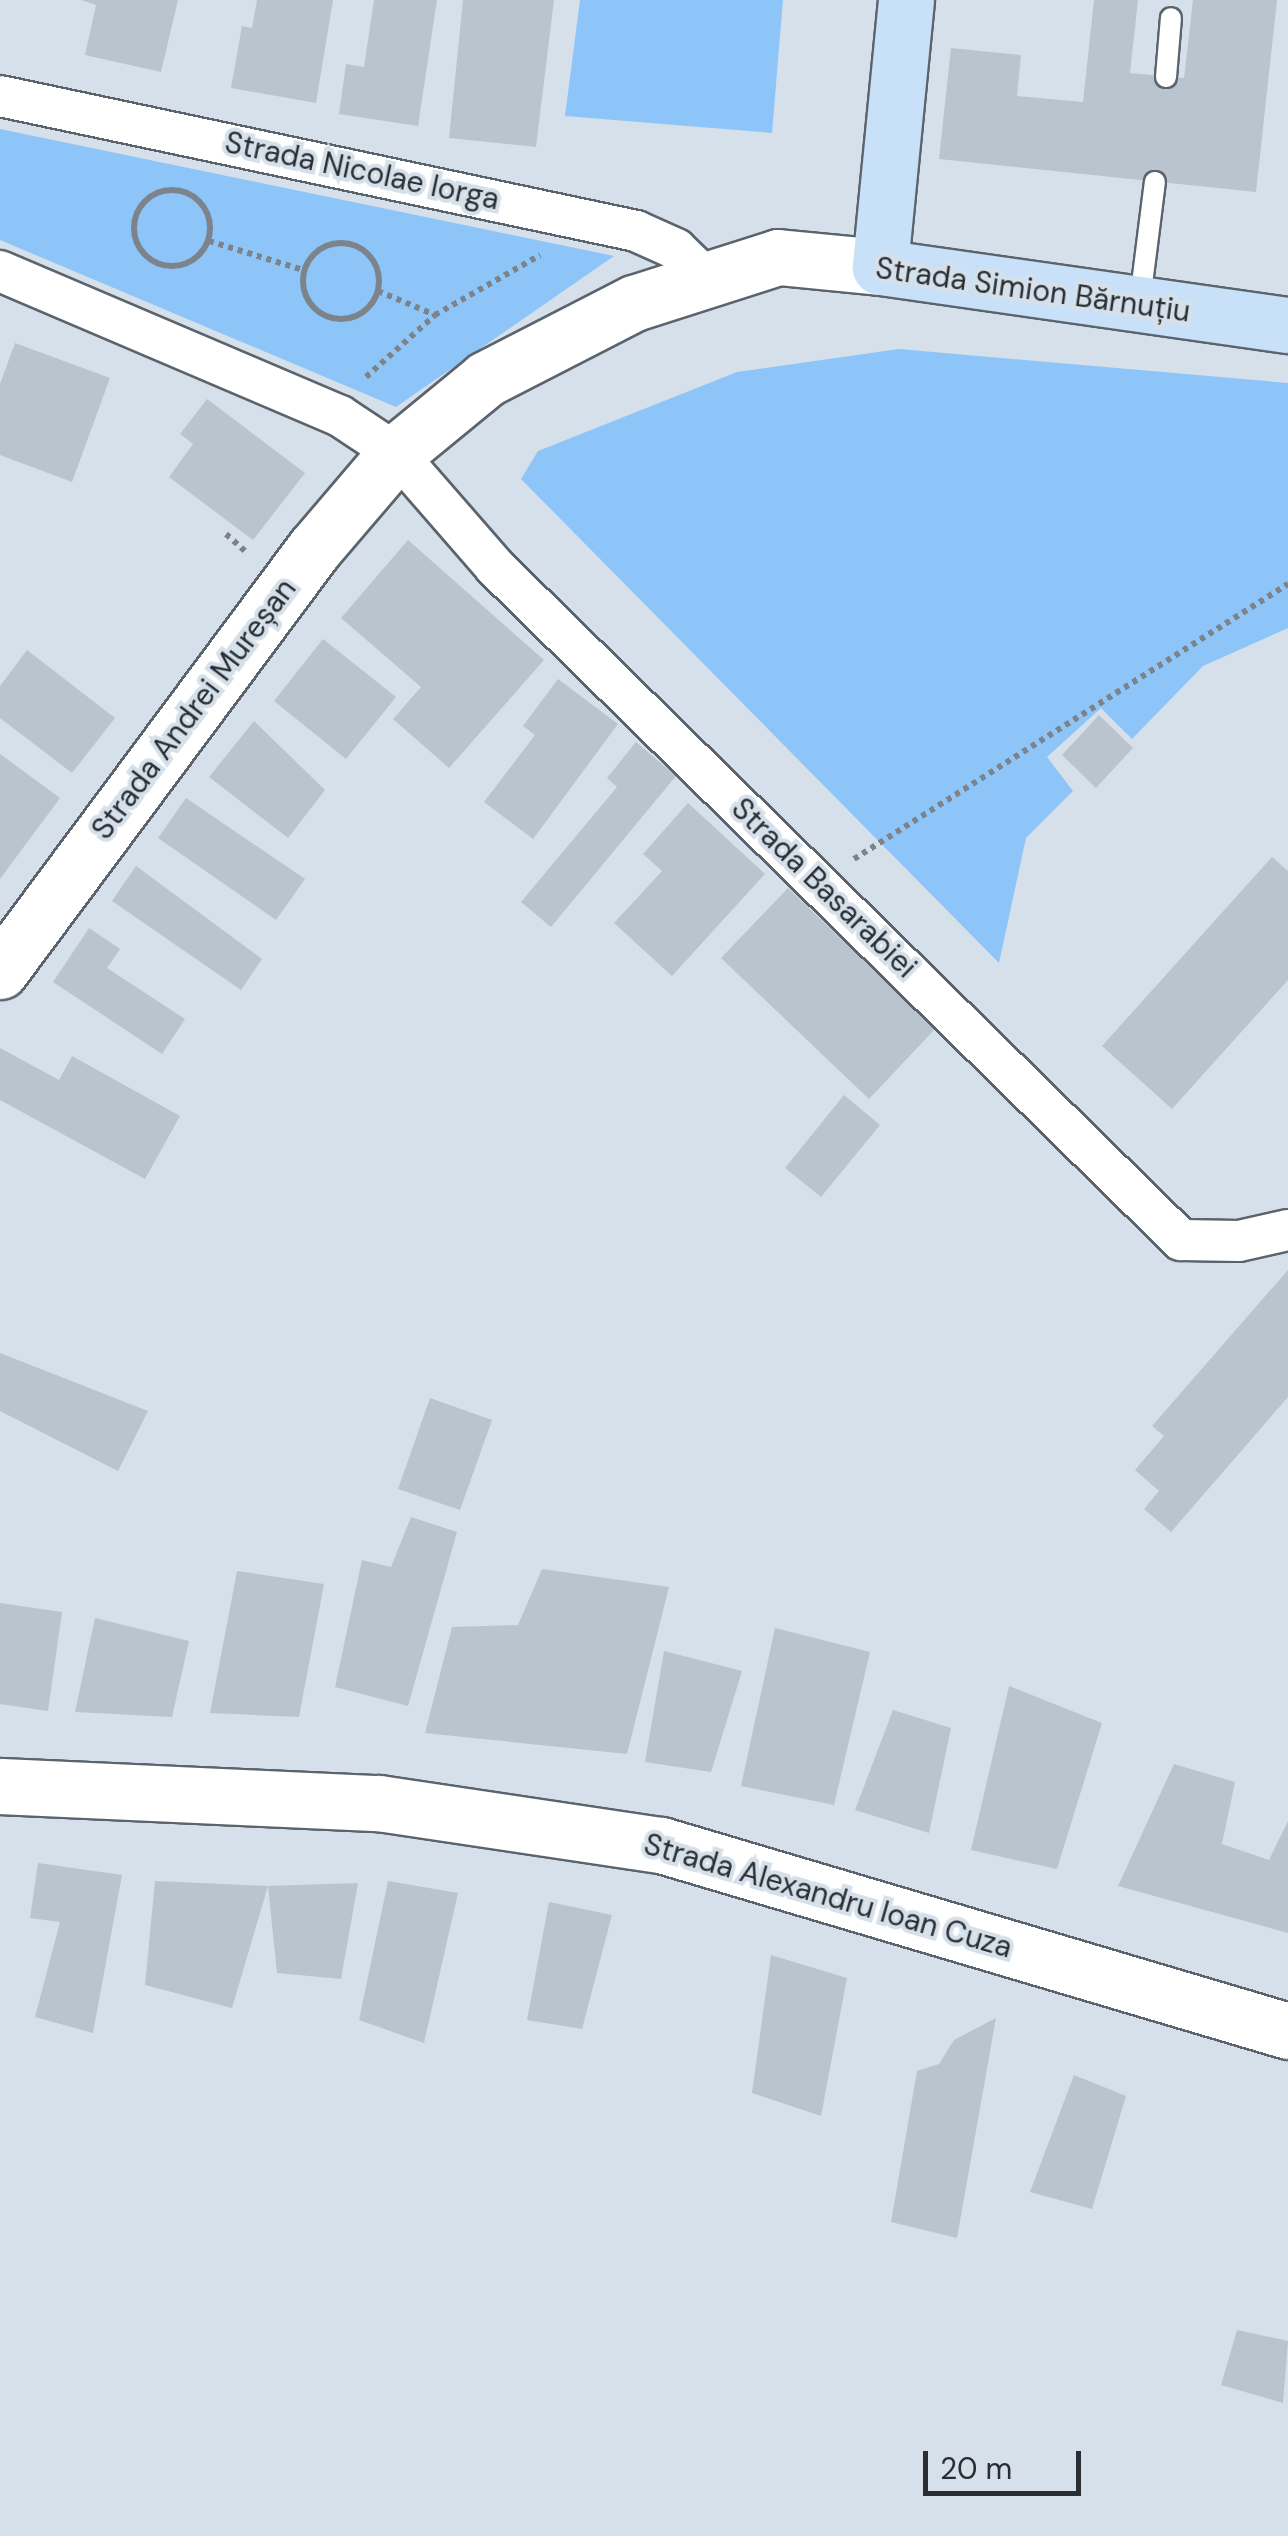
<!DOCTYPE html>
<html>
<head>
<meta charset="utf-8">
<style>
	body { margin:0 }
	#map { position:relative; width:1288px; height:2536px; overflow:hidden; background:#d5e0ea; font-family:"DM Sans",sans-serif }
	div>[style] { position:absolute }
	.green>* { inset:0; background:#8ec5f9 }
	.building>* { inset:0; background:#b9c4ce }
	.path>* { height:6px; margin-top:-3px; transform-origin:0; background:repeating-linear-gradient(90deg,#7c838a 0 5px,transparent 0 10px) }
	.path>.ring { margin:-3px; padding:0; box-sizing:content-box; background:none; border:6px solid #7c838a; border-radius:50% }
	.roads { filter:drop-shadow(2px 0 #5b646d) drop-shadow(-2px 0 #5b646d) drop-shadow(0 2px #5b646d) drop-shadow(0 -2px #5b646d) }
	.lane>* { height:20px; margin:-10px; padding:0 10px; transform-origin:10px; border-radius:10px; background:#fff }
	.street>* { height:40px; margin:-20px; padding:0 20px; transform-origin:20px; border-radius:20px; background:#fff }
	.secondary>* { height:55px; margin:-27.5px; padding:0 27.5px; transform-origin:27.5px; border-radius:27.5px; background:#fff }
	.primary>* { height:55px; margin:-27.5px; padding:0 27.5px; transform-origin:27.5px; border-radius:27.5px; background:#c8e1f8 }
	span { translate:-50% -50%; white-space:nowrap; text-align:center; line-height:1.15; -webkit-text-stroke:8px #d5e0ea; paint-order:stroke }
	.street-label { font-size:30px; color:#2a2e32 }
	.scale { position:absolute; left:923px; top:2451px; width:158px; height:45px; box-sizing:border-box; border:5px solid #2a2e32; border-top:0; padding-left:12px; font-size:30px; line-height:35px; white-space:nowrap; color:#2a2e32; -webkit-text-stroke:8px #d5e0ea; paint-order:stroke }
</style>
</head>
<body>
<div id="map">
	<div class="green">
		<i style="clip-path:polygon(580px 0,783px 0,772px 133px,565px 116px)"></i>
		<i style="clip-path:polygon(0 129px,614px 256px,396px 407px,0 240px)"></i>
		<i style="clip-path:polygon(899px 349px,1288px 383px,1288px 628px,1203px 666px,1132px 739px,1101px 708px,1047px 757px,1073px 791px,1026px 838px,999px 963px,521px 479px,538px 451px,737px 372px)"></i>
	</div>
	<div class="building">
		<i style="clip-path:polygon(81px 0,178px 0,161px 72px,85px 55px,96px 5px)"></i>
		<i style="clip-path:polygon(257px 0,333px 0,316px 103px,231px 88px,242px 26px,252px 28px)"></i>
		<i style="clip-path:polygon(374px 0,437px 0,418px 126px,339px 114px,346px 64px,364px 67px)"></i>
		<i style="clip-path:polygon(463px 0,554px 0,536px 147px,449px 138px)"></i>
		<i style="clip-path:polygon(1094px 0,1138px 0,1130px 73px,1184px 78px,1193px 0,1277px 0,1256px 192px,939px 159px,951px 48px,1021px 55px,1017px 96px,1083px 102px)"></i>
		<i style="clip-path:polygon(15px 343px,110px 378px,72px 482px,0 455px,0 384px)"></i>
		<i style="clip-path:polygon(207px 399px,305px 473px,253px 540px,169px 477px,193px 444px,180px 434px)"></i>
		<i style="clip-path:polygon(408px 540px,544px 660px,449px 768px,393px 719px,421px 687px,341px 618px)"></i>
		<i style="clip-path:polygon(323px 639px,396px 697px,346px 759px,274px 701px)"></i>
		<i style="clip-path:polygon(27px 650px,115px 718px,72px 773px,0 718px,0 686px)"></i>
		<i style="clip-path:polygon(558px 679px,618px 724px,533px 839px,484px 802px,535px 735px,523px 726px)"></i>
		<i style="clip-path:polygon(1099px 715px,1133px 748px,1096px 788px,1062px 755px)"></i>
		<i style="clip-path:polygon(254px 721px,325px 790px,288px 838px,209px 777px)"></i>
		<i style="clip-path:polygon(636px 742px,676px 776px,551px 927px,521px 902px,617px 787px,607px 778px)"></i>
		<i style="clip-path:polygon(0 754px,60px 798px,0 879px)"></i>
		<i style="clip-path:polygon(186px 798px,305px 879px,276px 920px,158px 838px)"></i>
		<i style="clip-path:polygon(688px 803px,765px 874px,672px 976px,614px 923px,662px 871px,643px 854px)"></i>
		<i style="clip-path:polygon(1272px 857px,1288px 871px,1288px 980px,1172px 1109px,1102px 1046px)"></i>
		<i style="clip-path:polygon(136px 866px,262px 959px,241px 990px,112px 901px)"></i>
		<i style="clip-path:polygon(788px 888px,935px 1029px,869px 1099px,721px 958px)"></i>
		<i style="clip-path:polygon(89px 928px,120px 949px,107px 968px,185px 1019px,162px 1054px,53px 982px)"></i>
		<i style="clip-path:polygon(0 1048px,59px 1080px,72px 1056px,180px 1116px,145px 1179px,0 1100px)"></i>
		<i style="clip-path:polygon(844px 1095px,880px 1125px,821px 1197px,785px 1168px)"></i>
		<i style="clip-path:polygon(1288px 1270px,1288px 1397px,1171px 1532px,1144px 1509px,1159px 1491px,1135px 1470px,1164px 1436px,1152px 1426px)"></i>
		<i style="clip-path:polygon(0 1353px,148px 1411px,118px 1471px,0 1411px)"></i>
		<i style="clip-path:polygon(430px 1398px,492px 1420px,460px 1510px,398px 1489px)"></i>
		<i style="clip-path:polygon(411px 1517px,457px 1532px,408px 1706px,335px 1687px,362px 1560px,391px 1567px)"></i>
		<i style="clip-path:polygon(542px 1569px,669px 1587px,627px 1754px,425px 1733px,452px 1627px,518px 1625px)"></i>
		<i style="clip-path:polygon(237px 1571px,324px 1584px,299px 1717px,210px 1713px)"></i>
		<i style="clip-path:polygon(0 1603px,62px 1612px,48px 1711px,0 1704px)"></i>
		<i style="clip-path:polygon(95px 1618px,189px 1641px,172px 1717px,75px 1712px)"></i>
		<i style="clip-path:polygon(775px 1628px,870px 1652px,834px 1805px,741px 1786px)"></i>
		<i style="clip-path:polygon(664px 1651px,742px 1671px,711px 1772px,645px 1762px)"></i>
		<i style="clip-path:polygon(1009px 1686px,1102px 1723px,1057px 1869px,971px 1850px)"></i>
		<i style="clip-path:polygon(893px 1710px,951px 1728px,929px 1833px,855px 1810px)"></i>
		<i style="clip-path:polygon(1174px 1764px,1235px 1782px,1222px 1844px,1269px 1860px,1288px 1821px,1288px 1933px,1118px 1886px)"></i>
		<i style="clip-path:polygon(38px 1863px,122px 1875px,93px 2033px,35px 2017px,60px 1922px,30px 1918px)"></i>
		<i style="clip-path:polygon(155px 1881px,268px 1886px,232px 2008px,145px 1985px)"></i>
		<i style="clip-path:polygon(388px 1881px,458px 1893px,424px 2043px,359px 2020px)"></i>
		<i style="clip-path:polygon(358px 1883px,341px 1979px,277px 1973px,268px 1886px)"></i>
		<i style="clip-path:polygon(549px 1902px,612px 1915px,582px 2029px,527px 2020px)"></i>
		<i style="clip-path:polygon(771px 1955px,847px 1978px,821px 2116px,752px 2093px)"></i>
		<i style="clip-path:polygon(996px 2018px,957px 2238px,891px 2222px,917px 2071px,939px 2064px,954px 2040px)"></i>
		<i style="clip-path:polygon(1074px 2075px,1126px 2096px,1092px 2209px,1030px 2192px)"></i>
		<i style="clip-path:polygon(1237px 2330px,1288px 2341px,1283px 2403px,1221px 2385px)"></i>
	</div>
	<div class="path">
		<i class="ring" style="left:134px;top:190px;width:70px;height:70px"></i>
		<i style="left:209px;top:241px;width:98px;rotate:17.1deg"></i>
		<i class="ring" style="left:303px;top:243px;width:70px;height:70px"></i>
		<i style="left:378px;top:291px;width:62px;rotate:22.8deg"></i>
		<i style="left:366px;top:377px;width:93px;rotate:-41.9deg"></i>
		<i style="left:435px;top:315px;width:121px;rotate:-29.7deg"></i>
		<i style="left:226px;top:534px;width:27px;rotate:42deg"></i>
		<i style="left:854px;top:859px;width:514px;rotate:-32.36deg"></i>
	</div>
	<div class="roads">
		<div class="lane">
			<i style="left:1166px;top:77px;width:59px;rotate:-85.2deg"></i>
			<i style="left:1140px;top:300px;width:119px;rotate:-82.8deg"></i>
		</div>
		<div class="street">
			<i style="left:0;top:96px;width:650px;rotate:11.98deg"></i>
			<i style="left:636px;top:231px;width:44px;rotate:24.2deg"></i>
			<i style="left:676px;top:249px;width:45px;rotate:44.1deg"></i>
			<i style="left:0;top:271px;width:370px;rotate:23.1deg"></i>
			<i style="left:340px;top:416px;width:67px;rotate:33.5deg"></i>
			<i style="left:396px;top:453px;width:151px;rotate:49deg"></i>
			<i style="left:495px;top:567px;width:961px;rotate:44.45deg"></i>
			<i style="left:1181px;top:1240px;width:58px;rotate:1deg"></i>
			<i style="left:1239px;top:1241px;width:50px;rotate:-12.7deg"></i>
		</div>
		<div class="secondary">
			<i style="left:0;top:971px;width:526px;rotate:-53.35deg"></i>
			<i style="left:314px;top:549px;width:126px;rotate:-49.5deg"></i>
			<i style="left:396px;top:453px;width:117px;rotate:-39.4deg"></i>
			<i style="left:486px;top:379px;width:166px;rotate:-27.2deg"></i>
			<i style="left:634px;top:303px;width:151px;rotate:-17.7deg"></i>
			<i style="left:778px;top:257px;width:102px;rotate:5.6deg"></i>
			<i style="left:0;top:1786px;width:379px;rotate:2.6deg"></i>
			<i style="left:379px;top:1803px;width:285px;rotate:8.5deg"></i>
			<i style="left:661px;top:1845px;width:654px;rotate:16.52deg"></i>
		</div>
		<div class="primary">
			<i style="left:906px;top:0;width:268px;rotate:95.6deg"></i>
			<i style="left:880px;top:267px;width:412px;rotate:8.1deg"></i>
		</div>
	</div>
	<div class="street-label">
		<span style="left:362px;top:171px;rotate:12deg">Strada Nicolae Iorga</span>
		<span style="left:1033px;top:290px;rotate:8deg">Strada Simion Bărnuțiu</span>
		<span style="left:194px;top:709px;rotate:-53deg">Strada Andrei Mureșan</span>
		<span style="left:824px;top:888px;rotate:44deg">Strada Basarabiei</span>
		<span style="left:828px;top:1896px;rotate:16deg">Strada Alexandru Ioan Cuza</span>
	</div>
	<div class="scale">20 m</div>
</div>
</body>
</html>
